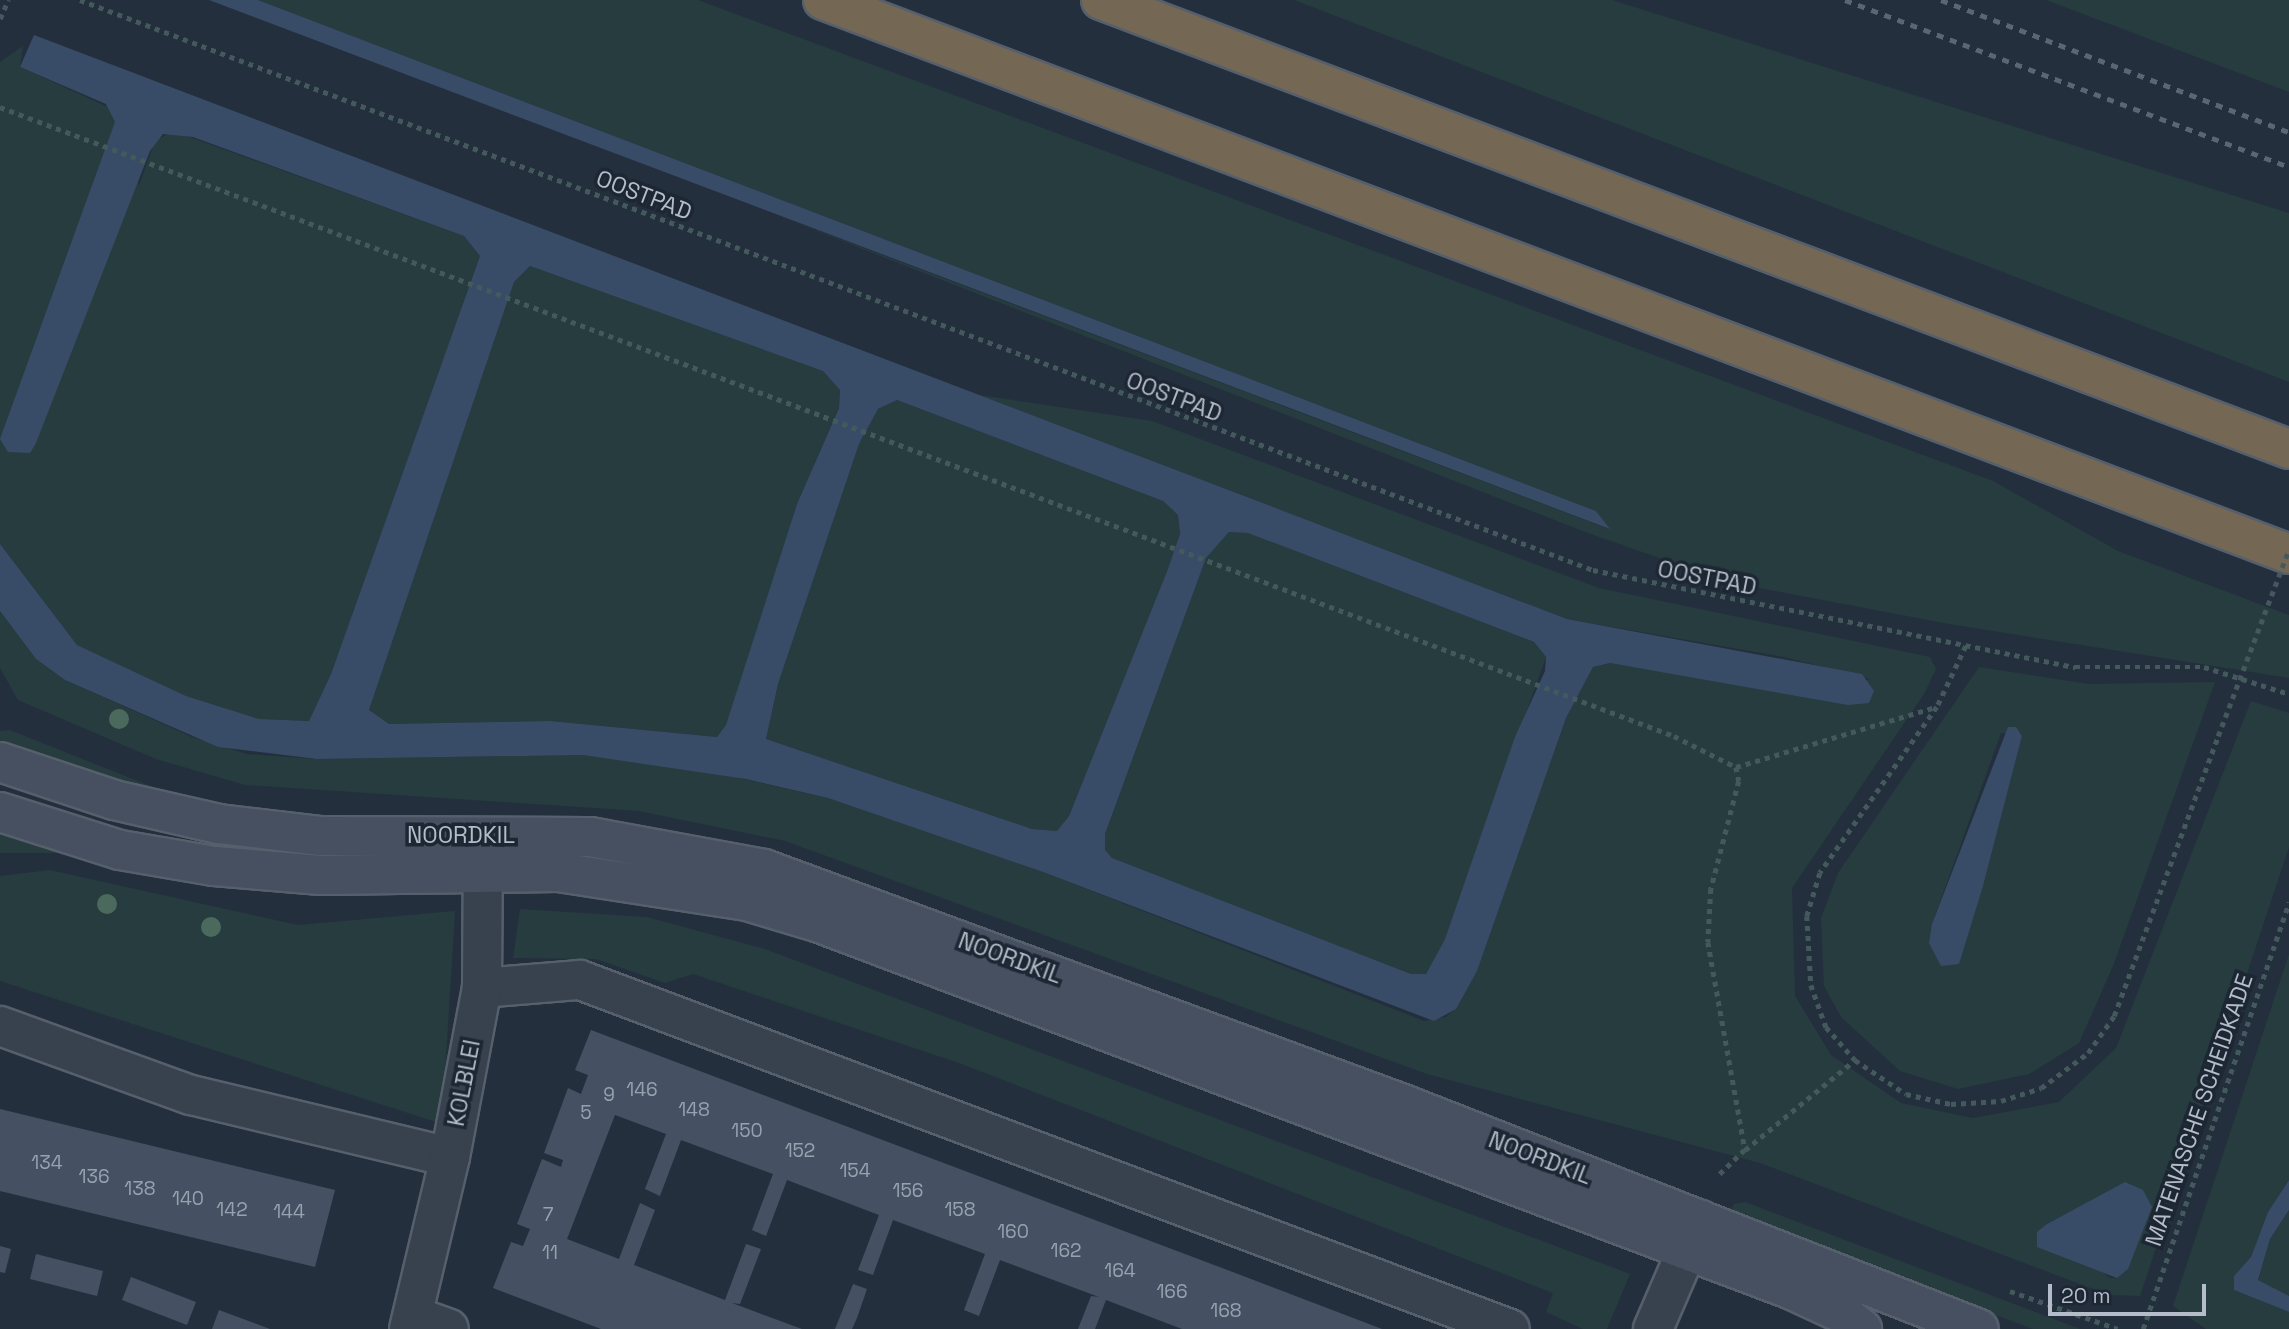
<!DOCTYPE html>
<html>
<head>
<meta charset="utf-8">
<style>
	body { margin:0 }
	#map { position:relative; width:2289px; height:1329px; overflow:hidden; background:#242f3e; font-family:"Space Grotesk",sans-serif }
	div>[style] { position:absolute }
	.green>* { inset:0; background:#263c3f }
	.water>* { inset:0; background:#394c67 }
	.building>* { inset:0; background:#455162 }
	.path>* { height:4.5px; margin-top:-2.25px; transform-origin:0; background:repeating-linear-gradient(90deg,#44595c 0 5px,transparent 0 10px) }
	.roads { filter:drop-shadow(2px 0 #565f6c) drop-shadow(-2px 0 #565f6c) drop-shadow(0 2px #565f6c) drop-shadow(0 -2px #565f6c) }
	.street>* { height:38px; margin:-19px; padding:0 19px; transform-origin:19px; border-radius:19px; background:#38414e }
	.secondary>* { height:38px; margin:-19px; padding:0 19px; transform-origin:19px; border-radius:19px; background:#465061 }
	.highway>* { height:38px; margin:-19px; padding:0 19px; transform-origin:19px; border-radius:19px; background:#746855 }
	.rail>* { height:5px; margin-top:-2.5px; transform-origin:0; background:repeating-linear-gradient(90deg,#5a6575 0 7px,transparent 0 14px) }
	.path-bridge>* { height:4.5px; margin-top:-2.25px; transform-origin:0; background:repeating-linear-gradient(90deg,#44595c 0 5px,transparent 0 10px) }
	.trees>* { width:20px; height:20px; margin:-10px; border-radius:50%; background:#4b6a5d }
	span { translate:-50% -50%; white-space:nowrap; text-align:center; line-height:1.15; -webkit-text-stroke:7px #1d2633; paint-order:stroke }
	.number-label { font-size:19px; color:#98a1af }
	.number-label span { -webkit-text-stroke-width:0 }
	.street-label { font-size:23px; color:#b4bcc9 }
	.scale { position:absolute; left:2048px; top:1284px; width:158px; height:32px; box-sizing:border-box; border:4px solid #b4bcc9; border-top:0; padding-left:9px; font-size:21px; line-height:24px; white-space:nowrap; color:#b4bcc9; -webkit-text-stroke:5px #1d2633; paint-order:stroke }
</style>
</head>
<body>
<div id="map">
	<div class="green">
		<i style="clip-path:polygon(258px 0,698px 0,1993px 481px,2118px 551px,2289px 615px,2289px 678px,1949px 624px,1728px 582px,1585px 532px,776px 215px,1609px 529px,1596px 511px)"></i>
		<i style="clip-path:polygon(1294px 0,1612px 0,2289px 213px,2289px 382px)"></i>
		<i style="clip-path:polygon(2046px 0,2289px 0,2289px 92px)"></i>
		<i style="clip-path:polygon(23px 46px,20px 67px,110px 108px,139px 185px,155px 141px,173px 131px,464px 236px,480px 256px,331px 674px,309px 721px,259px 719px,186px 696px,77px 645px,0 544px,0 62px)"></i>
		<i style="clip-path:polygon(530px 266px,823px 371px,840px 390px,839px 407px,797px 504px,727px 725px,717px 737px,550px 721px,389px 724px,369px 710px,514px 282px)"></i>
		<i style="clip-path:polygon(evenodd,979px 395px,1152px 421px,1599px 588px,1930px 657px,1936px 669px,1924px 694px,1792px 888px,1795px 996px,1831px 1055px,1901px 1103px,1973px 1118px,2059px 1102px,2116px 1048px,2251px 701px,2289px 713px,2289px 847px,2140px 1296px,2109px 1295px,1760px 1163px,1427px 1074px,785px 841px,639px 811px,245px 785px,156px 759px,18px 700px,0 668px,0 611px,36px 659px,65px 680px,192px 737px,247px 754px,317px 759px,583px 755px,690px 767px,828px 798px,1043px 872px,1424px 1021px,1446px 1017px,1455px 1009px,1477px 971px,1566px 718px,1593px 667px,1610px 663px,1812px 697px,1870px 679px,1784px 657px,1567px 619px,979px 395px,2104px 1195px,2128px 1269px,2117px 1278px,2110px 1278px,2046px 1224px,2104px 1195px)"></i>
		<i style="clip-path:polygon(897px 400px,1163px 501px,1178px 515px,1180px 534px,1169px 569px,1069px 816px,1057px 831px,1032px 829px,766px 739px,778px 684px,859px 444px,878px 409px)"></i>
		<i style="clip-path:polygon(1229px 532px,1248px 533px,1516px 635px,1534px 642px,1546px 657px,1445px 939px,1426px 974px,1411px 974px,1111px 858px,1105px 850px,1105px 834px,1206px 558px)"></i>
		<i style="clip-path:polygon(evenodd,1979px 667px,2089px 684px,2215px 682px,2113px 966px,2079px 1043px,2029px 1074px,1958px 1089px,1900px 1071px,1841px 1017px,1824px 986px,1821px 918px,1838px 873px,1979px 667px,2001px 733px,2022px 736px,1983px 886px,1933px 921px,2001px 733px)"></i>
		<i style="clip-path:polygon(10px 730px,203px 807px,58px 766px,0 741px,0 731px)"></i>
		<i style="clip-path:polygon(0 831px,79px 853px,0 853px)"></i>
		<i style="clip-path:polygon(50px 870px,298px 925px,455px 911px,442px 1124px,0 981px,0 876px)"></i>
		<i style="clip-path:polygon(520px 909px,647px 917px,765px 949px,1630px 1274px,1607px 1329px,1583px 1329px,1546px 1312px,1553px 1293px,962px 1064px,693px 974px,665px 983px,596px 959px,513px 958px)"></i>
		<i style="clip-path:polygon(2289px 954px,2289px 1180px,2268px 1212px,2251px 1257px,2234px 1276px,2234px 1290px,2289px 1312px,2289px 1329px,2206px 1329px,2173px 1306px)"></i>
		<i style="clip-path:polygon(1745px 1202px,2080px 1329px,2033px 1329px,1728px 1215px,1734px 1204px)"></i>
		<i style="clip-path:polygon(2289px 1210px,2289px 1296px,2258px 1281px,2270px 1239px)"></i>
	</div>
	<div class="water">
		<i style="clip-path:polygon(209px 0,258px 0,1596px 511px,1610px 529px)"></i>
		<i style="clip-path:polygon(evenodd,34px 35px,1567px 619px,1862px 674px,1874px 691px,1869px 703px,1848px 705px,1610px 663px,1593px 667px,1566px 718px,1477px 971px,1456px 1009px,1434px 1021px,1043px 872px,828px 798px,746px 779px,583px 755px,317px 759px,218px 747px,65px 680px,36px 659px,0 611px,0 544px,77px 645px,186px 696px,259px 719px,309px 721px,331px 674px,480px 256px,464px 236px,193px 137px,163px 134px,150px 151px,36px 443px,30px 453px,8px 452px,0 439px,115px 122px,106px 104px,20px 67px,34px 35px,530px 266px,823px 371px,840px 390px,839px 408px,797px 504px,726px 725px,717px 737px,550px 721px,389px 724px,369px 710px,514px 282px,530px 266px,34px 35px,897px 400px,1163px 501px,1178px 515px,1180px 534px,1168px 569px,1069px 816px,1057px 831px,1032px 829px,766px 739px,778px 684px,859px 444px,878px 409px,897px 400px,34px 35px,1229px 532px,1248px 533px,1516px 635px,1534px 642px,1546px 657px,1545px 671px,1515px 737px,1445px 939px,1426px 974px,1411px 974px,1112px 858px,1105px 850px,1105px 834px,1206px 558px,1229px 532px)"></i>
		<i style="clip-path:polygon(2008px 727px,2016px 727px,2022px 736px,1983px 886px,1959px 964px,1941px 966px,1929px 943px,1932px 924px)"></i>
		<i style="clip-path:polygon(2289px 1180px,2289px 1210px,2270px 1239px,2258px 1280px,2289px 1296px,2289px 1312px,2234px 1290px,2234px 1276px,2251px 1257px,2268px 1212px)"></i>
		<i style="clip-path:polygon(2125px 1182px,2143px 1190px,2152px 1207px,2128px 1269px,2117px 1278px,2037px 1247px,2037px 1232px,2047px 1224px)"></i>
	</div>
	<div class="building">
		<i style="clip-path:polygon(591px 1030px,1230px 1271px,1382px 1329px,1182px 1329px,1106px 1300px,1095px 1329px,1078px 1329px,1091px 1296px,1099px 1297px,1000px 1260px,979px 1316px,964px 1310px,985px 1254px,893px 1220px,873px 1275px,858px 1270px,879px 1215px,787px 1180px,766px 1236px,752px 1230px,773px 1174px,681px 1140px,660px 1196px,645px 1189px,666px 1134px,615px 1115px,567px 1239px,619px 1259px,640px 1203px,655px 1210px,634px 1265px,725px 1300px,746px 1244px,761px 1249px,740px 1304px,732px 1303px,802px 1329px,601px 1329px,493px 1288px,511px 1242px,523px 1246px,530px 1229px,517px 1224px,542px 1159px,561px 1167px,563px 1160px,544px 1153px,568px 1088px,581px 1094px,588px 1075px,575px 1070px)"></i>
		<i style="clip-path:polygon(0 1109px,335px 1190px,315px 1267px,0 1191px)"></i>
		<i style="clip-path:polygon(0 1246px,11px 1249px,5px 1273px,0 1272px)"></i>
		<i style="clip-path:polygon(36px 1254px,103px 1271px,97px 1296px,30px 1279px)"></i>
		<i style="clip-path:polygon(131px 1277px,196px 1302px,187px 1325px,122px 1300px)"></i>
		<i style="clip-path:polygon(853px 1284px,867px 1289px,857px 1318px,852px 1329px,835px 1329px)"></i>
		<i style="clip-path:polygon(219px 1310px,270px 1329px,212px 1329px)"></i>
	</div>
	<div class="path">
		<i style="left:80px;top:0;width:1617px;rotate:20.64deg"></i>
		<i style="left:1593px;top:570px;width:492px;rotate:11.4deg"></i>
		<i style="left:2075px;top:667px;width:129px"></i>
		<i style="left:2204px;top:667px;width:89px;rotate:17.6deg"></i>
		<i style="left:0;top:19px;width:21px;rotate:-67deg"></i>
		<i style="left:0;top:107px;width:1788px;rotate:20.59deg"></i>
		<i style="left:1674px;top:736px;width:69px;rotate:26.6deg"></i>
		<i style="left:1736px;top:767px;width:14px;rotate:78deg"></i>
		<i style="left:1739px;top:781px;width:112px;rotate:104.5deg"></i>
		<i style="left:1711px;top:889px;width:53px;rotate:93.2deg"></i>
		<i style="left:1708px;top:942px;width:211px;rotate:79.9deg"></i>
		<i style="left:1745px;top:1150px;width:39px;rotate:136deg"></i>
		<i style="left:1966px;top:646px;width:68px;rotate:115.4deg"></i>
		<i style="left:1937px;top:707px;width:203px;rotate:125.2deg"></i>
		<i style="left:1820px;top:873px;width:45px;rotate:106.8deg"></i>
		<i style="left:1807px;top:916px;width:69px;rotate:86.7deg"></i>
		<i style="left:1811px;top:985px;width:45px;rotate:70.3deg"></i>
		<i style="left:1826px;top:1027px;width:44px;rotate:48.7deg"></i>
		<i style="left:1855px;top:1060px;width:61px;rotate:33.7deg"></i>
		<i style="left:1906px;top:1094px;width:46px;rotate:12.5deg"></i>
		<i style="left:1951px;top:1104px;width:50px;rotate:-3.4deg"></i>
		<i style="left:2001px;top:1101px;width:42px;rotate:-18deg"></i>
		<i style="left:2041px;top:1088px;width:59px;rotate:-36.7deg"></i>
		<i style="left:2088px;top:1053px;width:45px;rotate:-54.9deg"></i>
		<i style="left:2114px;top:1016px;width:299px;rotate:-69.6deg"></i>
		<i style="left:1736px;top:767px;width:209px;rotate:-16.7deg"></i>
		<i style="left:1745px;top:1150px;width:142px;rotate:-39.3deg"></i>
		<i style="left:2010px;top:1291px;width:114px;rotate:19.4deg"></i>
		<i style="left:2143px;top:1329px;width:451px;rotate:-71.1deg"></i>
	</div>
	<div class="roads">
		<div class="street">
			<i style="left:482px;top:988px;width:98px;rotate:-4.7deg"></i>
			<i style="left:580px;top:980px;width:993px;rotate:20.57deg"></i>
			<i style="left:0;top:1026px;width:203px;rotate:19.9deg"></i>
			<i style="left:191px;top:1095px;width:266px;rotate:13.5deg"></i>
			<i style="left:414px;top:1316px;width:37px;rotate:20deg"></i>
			<i style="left:409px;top:1329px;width:177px;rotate:-76.6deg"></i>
			<i style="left:450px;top:1157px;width:172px;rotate:-79.3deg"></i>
			<i style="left:482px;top:988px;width:149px;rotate:-89.6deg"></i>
			<i style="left:1653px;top:1329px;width:119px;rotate:-66.7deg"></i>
		</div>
		<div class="secondary">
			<i style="left:0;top:762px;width:120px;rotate:18.4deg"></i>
			<i style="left:114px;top:800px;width:108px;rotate:12.9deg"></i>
			<i style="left:219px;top:824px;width:103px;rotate:6.7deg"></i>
			<i style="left:321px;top:836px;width:269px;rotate:0.2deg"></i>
			<i style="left:590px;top:837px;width:177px;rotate:10.4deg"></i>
			<i style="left:764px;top:869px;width:681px;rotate:20.19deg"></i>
			<i style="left:1403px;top:1104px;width:618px;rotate:21.34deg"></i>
			<i style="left:0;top:812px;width:126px;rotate:17.6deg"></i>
			<i style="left:120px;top:850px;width:95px;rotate:9.7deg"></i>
			<i style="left:214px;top:866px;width:107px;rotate:4.8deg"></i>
			<i style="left:321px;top:875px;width:237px;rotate:-0.7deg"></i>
			<i style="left:558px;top:872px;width:191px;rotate:8.7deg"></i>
			<i style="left:747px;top:901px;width:73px;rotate:16.7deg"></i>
			<i style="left:817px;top:922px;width:1040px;rotate:20.67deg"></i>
			<i style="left:1790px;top:1289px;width:57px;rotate:24.8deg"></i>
			<i style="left:1842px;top:1313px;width:26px;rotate:39deg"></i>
		</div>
		<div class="highway">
			<i style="left:823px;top:0;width:1567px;rotate:20.7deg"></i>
			<i style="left:1101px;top:0;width:1270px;rotate:20.7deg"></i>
		</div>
	</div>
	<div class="rail">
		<i style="left:1845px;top:0;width:474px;rotate:20.6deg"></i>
		<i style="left:1941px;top:0;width:372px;rotate:20.8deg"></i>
	</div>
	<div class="path-bridge">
		<i style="left:2218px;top:736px;width:200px;rotate:-69.2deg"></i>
	</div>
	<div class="trees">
		<i style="left:119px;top:719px"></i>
		<i style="left:107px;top:904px"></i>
		<i style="left:211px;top:927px"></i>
	</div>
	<div class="number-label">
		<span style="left:642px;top:1090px">146</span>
		<span style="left:609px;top:1095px">9</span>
		<span style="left:694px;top:1110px">148</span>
		<span style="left:586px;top:1113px">5</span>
		<span style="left:747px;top:1131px">150</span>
		<span style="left:800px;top:1151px">152</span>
		<span style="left:47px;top:1163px">134</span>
		<span style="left:855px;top:1171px">154</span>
		<span style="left:94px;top:1177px">136</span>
		<span style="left:140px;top:1189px">138</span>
		<span style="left:908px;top:1191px">156</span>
		<span style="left:188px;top:1199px">140</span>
		<span style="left:232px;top:1210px">142</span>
		<span style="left:960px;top:1210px">158</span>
		<span style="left:289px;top:1212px">144</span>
		<span style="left:548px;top:1215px">7</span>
		<span style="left:1013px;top:1232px">160</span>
		<span style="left:1066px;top:1251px">162</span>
		<span style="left:550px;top:1253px">11</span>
		<span style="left:1120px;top:1271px">164</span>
		<span style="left:1172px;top:1292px">166</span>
		<span style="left:1226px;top:1311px">168</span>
	</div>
	<div class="street-label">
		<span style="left:644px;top:195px;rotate:21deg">OOSTPAD</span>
		<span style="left:1174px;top:397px;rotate:21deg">OOSTPAD</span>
		<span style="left:1707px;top:578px;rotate:11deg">OOSTPAD</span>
		<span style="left:461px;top:835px">NOORDKIL</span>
		<span style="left:1010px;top:958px;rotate:20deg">NOORDKIL</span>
		<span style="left:464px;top:1083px;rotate:-79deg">KOLBLEI</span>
		<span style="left:2199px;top:1110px;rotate:-71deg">MATENASCHE SCHEIDKADE</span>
		<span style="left:1540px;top:1158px;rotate:21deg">NOORDKIL</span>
	</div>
	<div class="scale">20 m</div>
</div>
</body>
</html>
